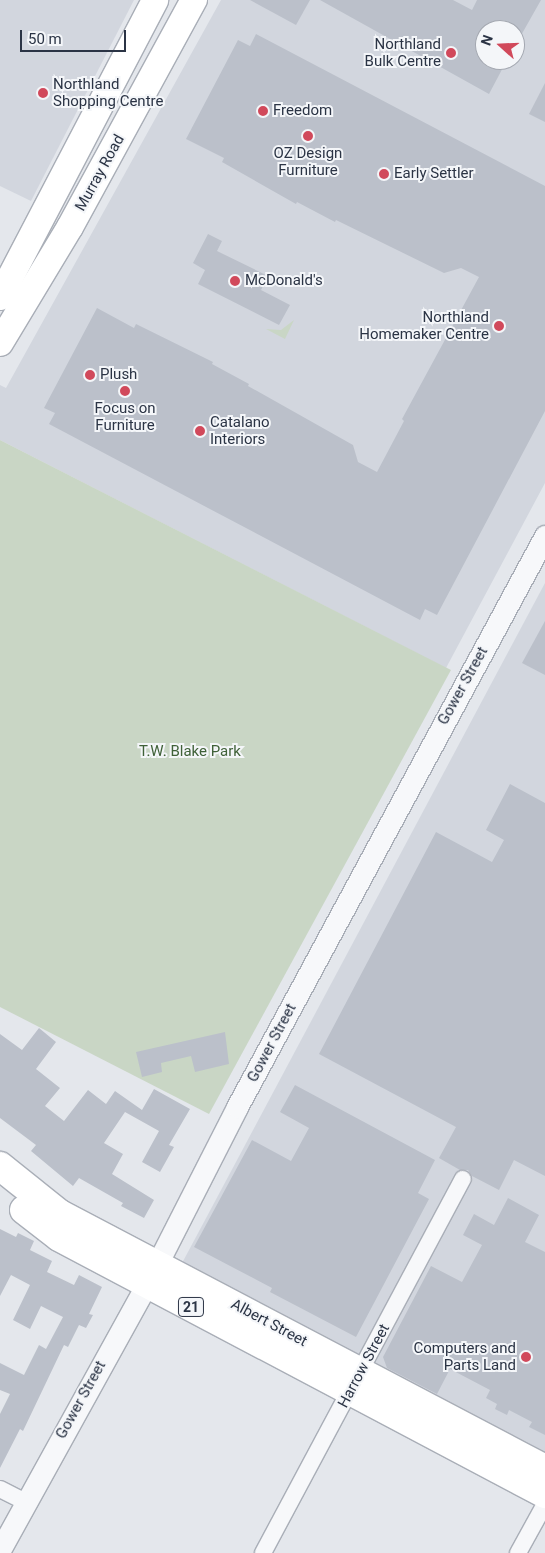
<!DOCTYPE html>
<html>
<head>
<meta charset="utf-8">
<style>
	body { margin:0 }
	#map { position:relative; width:545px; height:1553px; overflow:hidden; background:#e4e7ec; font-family:Roboto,sans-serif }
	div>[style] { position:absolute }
	.built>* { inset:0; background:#d2d6de }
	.green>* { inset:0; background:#c9d6c5 }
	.building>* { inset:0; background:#bbc0ca }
	.roads { filter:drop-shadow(1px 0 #a9aeb7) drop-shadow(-1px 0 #a9aeb7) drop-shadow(0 1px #a9aeb7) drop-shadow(0 -1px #a9aeb7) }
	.minor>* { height:16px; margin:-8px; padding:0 8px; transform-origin:8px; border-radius:8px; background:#f7f8fa }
	.tertiary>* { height:21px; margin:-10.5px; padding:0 10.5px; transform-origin:10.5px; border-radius:10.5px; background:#f7f8fa }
	.primary>* { height:26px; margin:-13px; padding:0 13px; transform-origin:13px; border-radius:13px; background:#fff }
	.trunk>* { height:28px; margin:-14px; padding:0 14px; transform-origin:14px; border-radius:14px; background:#fff }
	.dots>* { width:14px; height:14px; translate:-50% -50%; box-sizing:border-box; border:2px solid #f4f6f9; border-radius:50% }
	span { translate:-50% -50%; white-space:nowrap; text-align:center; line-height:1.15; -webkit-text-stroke:4px #f4f6f9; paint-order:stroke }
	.shield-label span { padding:1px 4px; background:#f4f6f9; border:1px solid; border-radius:4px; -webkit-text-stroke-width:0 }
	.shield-label { font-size:14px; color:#2b3445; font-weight:700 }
	.poi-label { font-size:15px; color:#2b3445 }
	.right { translate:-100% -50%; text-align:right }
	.left { translate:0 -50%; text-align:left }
	.street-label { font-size:15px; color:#2b3445 }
	.park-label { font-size:15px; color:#3f6138 }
	.north { position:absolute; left:475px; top:20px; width:50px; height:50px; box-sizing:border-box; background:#f4f6f9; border:1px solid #a4a8b1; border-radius:50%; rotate:290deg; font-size:14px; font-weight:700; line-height:20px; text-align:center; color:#2b3445 }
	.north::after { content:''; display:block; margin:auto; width:18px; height:22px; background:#d1495b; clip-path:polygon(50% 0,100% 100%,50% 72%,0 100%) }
	.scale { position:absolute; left:20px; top:30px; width:106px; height:22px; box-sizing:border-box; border:2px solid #2b3445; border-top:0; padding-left:6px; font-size:15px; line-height:18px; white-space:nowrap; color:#2b3445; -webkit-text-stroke:4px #f4f6f9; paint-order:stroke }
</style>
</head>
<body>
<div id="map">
	<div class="built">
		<i style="clip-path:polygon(0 0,134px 0,31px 201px,0 186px)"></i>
		<i style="clip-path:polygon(evenodd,221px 0,545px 0,545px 483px,446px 668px,0 440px,0 385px,6px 388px,221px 0,485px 30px,515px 30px,515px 60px,485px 60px,485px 30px)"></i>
		<i style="clip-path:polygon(545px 583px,545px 1457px,181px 1265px)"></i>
	</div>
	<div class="green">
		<i style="clip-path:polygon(294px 320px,285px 339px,266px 329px,281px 330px)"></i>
		<i style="clip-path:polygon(0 440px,451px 670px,209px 1114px,0 1007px)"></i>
	</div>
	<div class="building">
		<i style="clip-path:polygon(250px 0,310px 0,296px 25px)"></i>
		<i style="clip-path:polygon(320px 0,453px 0,472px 10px,477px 0,541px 0,515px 46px,515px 30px,485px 30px,485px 60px,507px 60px,489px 94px)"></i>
		<i style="clip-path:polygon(256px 34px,545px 186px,545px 411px,437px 615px,425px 609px,420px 620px,49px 424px,55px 413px,44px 408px,97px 308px,134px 328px,136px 324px,213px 362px,212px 364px,249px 384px,248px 386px,353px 445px,358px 462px,377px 472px,404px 421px,402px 419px,479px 277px,461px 268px,444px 273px,336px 220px,335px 222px,297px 202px,296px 204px,222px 162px,224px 158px,186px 139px,238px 40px,250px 46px)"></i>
		<i style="clip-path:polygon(545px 83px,545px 122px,529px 114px)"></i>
		<i style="clip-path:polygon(208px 234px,222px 241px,217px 251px,268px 276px,261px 290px,290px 305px,279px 325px,198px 284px,205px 270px,193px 263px)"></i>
		<i style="clip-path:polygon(545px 621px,545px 675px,522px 663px)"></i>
		<i style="clip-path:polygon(510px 784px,545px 803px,545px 1176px,514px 1160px,499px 1190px,472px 1176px,468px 1170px,460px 1170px,439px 1158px,456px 1127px,319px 1054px,436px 832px,492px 862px,504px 840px,486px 830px)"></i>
		<i style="clip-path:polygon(39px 1028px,56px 1042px,36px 1069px,60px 1088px,45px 1106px,64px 1121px,88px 1090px,106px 1104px,115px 1091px,142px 1110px,154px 1089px,190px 1109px,169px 1145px,174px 1147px,160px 1172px,142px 1162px,159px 1131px,125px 1112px,104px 1143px,123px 1154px,112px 1174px,154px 1200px,144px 1218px,121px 1206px,123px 1203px,79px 1178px,73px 1186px,31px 1151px,36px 1145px,0 1118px,0 1034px,22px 1050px)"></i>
		<i style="clip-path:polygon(225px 1032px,229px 1064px,195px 1072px,191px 1056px,161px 1063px,162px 1072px,142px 1077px,136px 1052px)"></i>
		<i style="clip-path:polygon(295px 1085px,435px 1160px,418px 1193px,429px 1199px,356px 1337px,270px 1292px,272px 1288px,194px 1247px,252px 1140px,291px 1161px,309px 1128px,280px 1112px)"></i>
		<i style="clip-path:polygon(508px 1198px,539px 1215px,525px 1242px,545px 1252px,545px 1435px,529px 1427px,532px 1422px,509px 1410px,507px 1415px,495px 1409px,497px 1404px,486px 1398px,490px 1390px,450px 1369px,437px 1394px,387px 1368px,383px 1357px,431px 1266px,462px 1282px,482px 1245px,463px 1235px,474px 1214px,494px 1225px)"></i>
		<i style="clip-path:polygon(0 1229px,16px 1237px,18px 1233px,34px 1241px,30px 1250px,52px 1261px,47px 1272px,74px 1285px,79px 1275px,102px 1287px,89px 1314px,93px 1315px,86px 1328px,79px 1325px,68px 1347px,64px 1345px,23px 1431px,20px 1429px,0 1468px,0 1414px,10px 1394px,0 1390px,0 1363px,24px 1375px,39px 1345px,46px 1349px,63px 1317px,41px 1306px,30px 1329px,13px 1320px,30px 1285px,11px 1275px,0 1296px)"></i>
	</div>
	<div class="roads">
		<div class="minor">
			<i style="left:0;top:1489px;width:28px;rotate:27deg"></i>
			<i style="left:263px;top:1553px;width:424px;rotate:-61.9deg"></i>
			<i style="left:518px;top:1553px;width:56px;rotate:-61.1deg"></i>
		</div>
		<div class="tertiary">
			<i style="left:0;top:1550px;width:304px;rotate:-61.1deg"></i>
			<i style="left:147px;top:1284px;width:199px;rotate:-63deg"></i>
			<i style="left:237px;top:1107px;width:649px;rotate:-61.66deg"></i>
		</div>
		<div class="primary">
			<i style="left:0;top:297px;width:335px;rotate:-62.4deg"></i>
			<i style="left:0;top:343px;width:135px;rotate:-58.9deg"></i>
			<i style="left:70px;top:227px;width:259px;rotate:-61.4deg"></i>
		</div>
		<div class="trunk">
			<i style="left:0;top:1166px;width:77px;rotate:38.7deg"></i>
			<i style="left:60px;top:1214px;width:548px;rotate:27.73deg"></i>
			<i style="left:24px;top:1210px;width:44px;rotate:37.6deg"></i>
			<i style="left:59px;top:1237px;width:550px;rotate:27.87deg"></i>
		</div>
	</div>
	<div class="dots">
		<i style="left:451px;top:53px;background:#d1495b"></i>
		<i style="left:43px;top:93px;background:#d1495b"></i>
		<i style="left:263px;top:111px;background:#d1495b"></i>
		<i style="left:308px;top:136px;background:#d1495b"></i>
		<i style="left:384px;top:174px;background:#d1495b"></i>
		<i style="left:235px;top:281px;background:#d1495b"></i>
		<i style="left:499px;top:326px;background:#d1495b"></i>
		<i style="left:90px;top:375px;background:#d1495b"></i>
		<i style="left:125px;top:391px;background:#d1495b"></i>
		<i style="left:200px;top:431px;background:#d1495b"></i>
		<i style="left:526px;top:1357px;background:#d1495b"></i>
	</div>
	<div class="shield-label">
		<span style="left:191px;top:1307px">21</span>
	</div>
	<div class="poi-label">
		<span class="right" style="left:441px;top:53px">Northland<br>Bulk Centre</span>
		<span class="left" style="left:53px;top:93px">Northland<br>Shopping Centre</span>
		<span class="left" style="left:273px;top:111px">Freedom</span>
		<span style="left:308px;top:162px">OZ Design<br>Furniture</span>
		<span class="left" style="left:394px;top:174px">Early Settler</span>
		<span class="left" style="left:245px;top:281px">McDonald's</span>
		<span class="right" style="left:489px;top:326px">Northland<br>Homemaker Centre</span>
		<span class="left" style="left:100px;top:375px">Plush</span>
		<span style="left:125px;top:417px">Focus on<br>Furniture</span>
		<span class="left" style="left:210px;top:431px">Catalano<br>Interiors</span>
		<span class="right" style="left:516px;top:1357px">Computers and<br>Parts Land</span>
	</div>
	<div class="street-label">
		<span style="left:100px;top:173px;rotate:-61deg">Murray Road</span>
		<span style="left:463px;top:686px;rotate:-61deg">Gower Street</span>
		<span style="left:272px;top:1043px;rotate:-62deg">Gower Street</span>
		<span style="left:269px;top:1323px;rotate:28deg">Albert Street</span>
		<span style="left:364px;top:1366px;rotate:-62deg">Harrow Street</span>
		<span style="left:81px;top:1400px;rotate:-61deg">Gower Street</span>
	</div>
	<div class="park-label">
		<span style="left:190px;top:752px">T.W. Blake Park</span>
	</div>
	<div class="north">N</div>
	<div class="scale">50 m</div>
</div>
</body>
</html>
